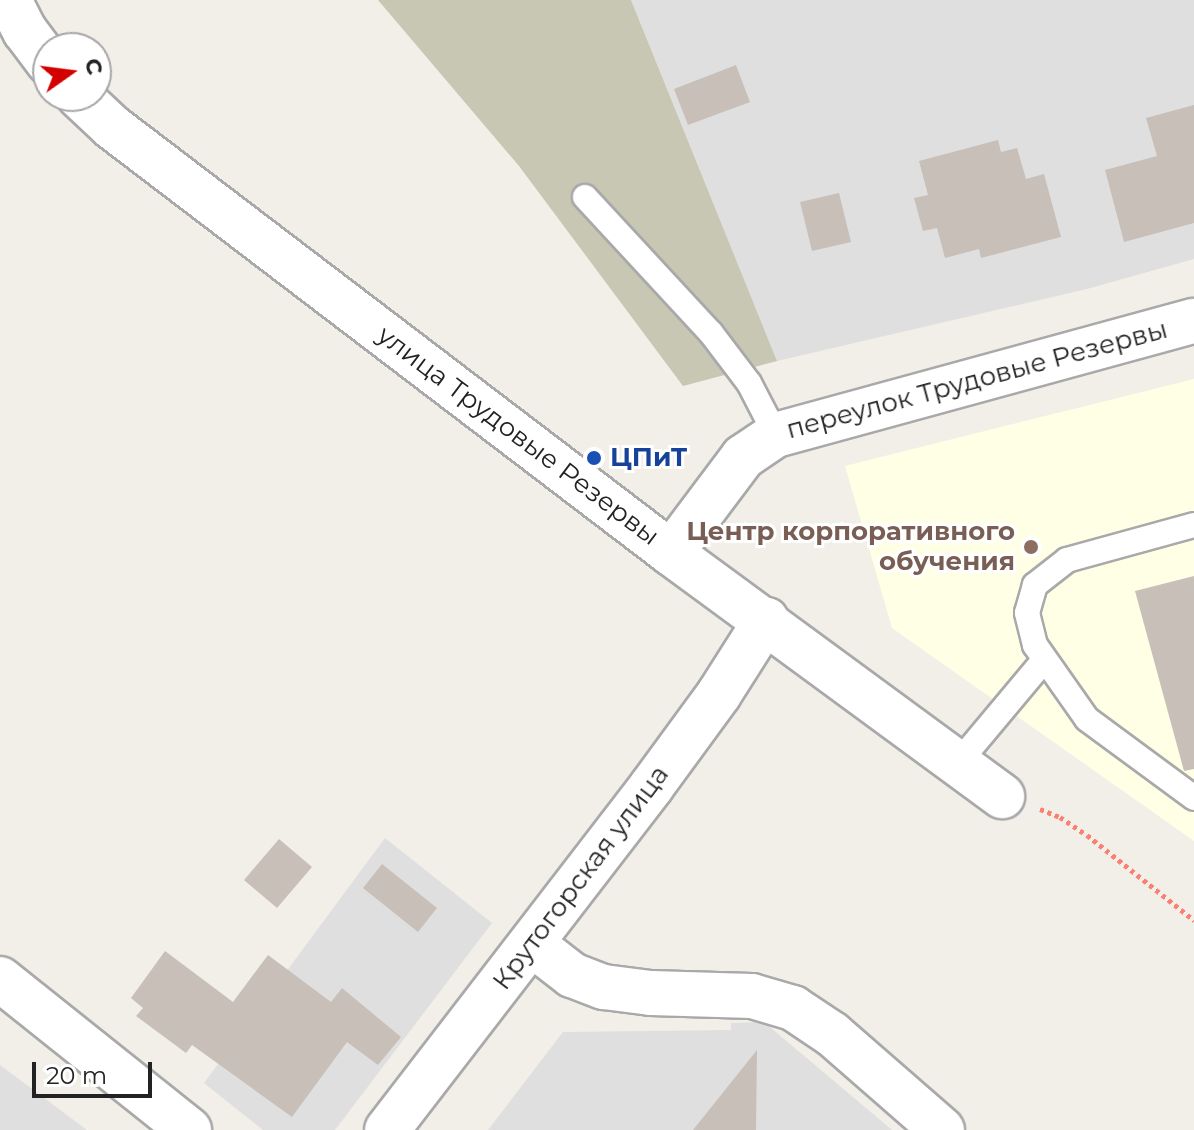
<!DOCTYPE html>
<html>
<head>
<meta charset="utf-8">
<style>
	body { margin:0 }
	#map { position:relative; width:1194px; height:1130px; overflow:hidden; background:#f2efe9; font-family:Montserrat,sans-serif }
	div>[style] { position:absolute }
	.residential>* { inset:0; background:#e0dfdf }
	.education>* { inset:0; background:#ffffe5 }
	.construction>* { inset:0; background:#c7c7b4 }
	.building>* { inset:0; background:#c7bfb8 }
	.path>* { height:5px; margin-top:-2.5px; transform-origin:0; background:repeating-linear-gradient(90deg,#fa8072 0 4px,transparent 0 8px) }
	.roads { filter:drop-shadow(2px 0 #a9a9a9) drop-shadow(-2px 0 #a9a9a9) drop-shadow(0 2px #a9a9a9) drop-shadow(0 -2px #a9a9a9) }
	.lane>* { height:24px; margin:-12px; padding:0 12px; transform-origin:12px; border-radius:12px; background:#fff }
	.street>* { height:44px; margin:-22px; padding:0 22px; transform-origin:22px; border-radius:22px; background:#fff }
	.dots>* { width:22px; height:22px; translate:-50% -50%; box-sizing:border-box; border:4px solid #fff; border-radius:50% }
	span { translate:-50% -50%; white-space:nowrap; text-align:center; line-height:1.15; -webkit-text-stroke:6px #fff; paint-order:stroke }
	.street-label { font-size:26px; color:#222 }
	.transit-label { font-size:26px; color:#164399; font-weight:700 }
	.left { translate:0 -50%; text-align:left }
	.education-label { font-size:26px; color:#785e54; font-weight:700 }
	.right { translate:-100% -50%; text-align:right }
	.north { position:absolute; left:32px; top:32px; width:80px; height:80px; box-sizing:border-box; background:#fff; border:2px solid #a7a7a7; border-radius:50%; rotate:76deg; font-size:22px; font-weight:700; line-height:32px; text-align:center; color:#222 }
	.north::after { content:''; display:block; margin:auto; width:28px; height:36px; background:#d40000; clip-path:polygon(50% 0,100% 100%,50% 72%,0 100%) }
	.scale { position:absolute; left:32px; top:1062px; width:120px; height:36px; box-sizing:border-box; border:4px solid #222; border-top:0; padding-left:10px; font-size:24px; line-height:28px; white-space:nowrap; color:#222; -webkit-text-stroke:6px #fff; paint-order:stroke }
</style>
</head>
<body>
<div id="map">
	<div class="residential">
		<i style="clip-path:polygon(631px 0,1194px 0,1194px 259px,1087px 289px,777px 361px)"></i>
		<i style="clip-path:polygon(385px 838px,492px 923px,335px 1130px,263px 1130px,204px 1083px)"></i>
		<i style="clip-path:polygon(764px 1022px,892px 1130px,488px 1130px,563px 1032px,731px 1030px,731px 1023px)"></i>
		<i style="clip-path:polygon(0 1065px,87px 1130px,0 1130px)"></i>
	</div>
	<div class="education">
		<i style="clip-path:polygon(1194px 379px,1194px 841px,892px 628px,845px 466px)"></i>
	</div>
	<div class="construction">
		<i style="clip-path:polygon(378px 0,631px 0,777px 361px,683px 386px,519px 166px)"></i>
	</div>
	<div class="building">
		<i style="clip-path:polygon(736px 65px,750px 102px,688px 125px,674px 89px)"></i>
		<i style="clip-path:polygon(1194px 105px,1194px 223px,1124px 242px,1105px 170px,1157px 156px,1146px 118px)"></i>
		<i style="clip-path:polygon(998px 140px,1001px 152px,1017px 148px,1026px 179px,1044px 174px,1061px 237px,981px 258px,979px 249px,945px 258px,937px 228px,923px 231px,914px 198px,928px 195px,919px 161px)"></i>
		<i style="clip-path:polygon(839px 193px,851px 242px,812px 251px,800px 202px)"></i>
		<i style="clip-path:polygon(1194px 576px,1194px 769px,1184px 771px,1135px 591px)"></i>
		<i style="clip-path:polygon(279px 839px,312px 867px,277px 908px,244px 880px)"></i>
		<i style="clip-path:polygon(382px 864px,437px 908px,418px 932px,363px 888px)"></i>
		<i style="clip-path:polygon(165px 951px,233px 1002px,268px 955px,331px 1002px,342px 988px,401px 1037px,378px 1065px,347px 1042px,292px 1117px,192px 1045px,186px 1053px,136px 1016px,143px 1008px,131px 998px)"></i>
		<i style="clip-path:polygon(757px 1050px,756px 1130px,693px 1130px)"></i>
	</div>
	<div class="path">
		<i style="left:1040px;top:809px;width:22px;rotate:22deg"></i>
		<i style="left:1060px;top:817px;width:32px;rotate:34deg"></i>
		<i style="left:1087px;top:835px;width:137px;rotate:38.5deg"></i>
	</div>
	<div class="roads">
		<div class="lane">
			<i style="left:585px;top:197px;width:185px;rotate:47.2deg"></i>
			<i style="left:711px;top:333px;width:63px;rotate:52.8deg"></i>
			<i style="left:749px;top:383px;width:59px;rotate:62.6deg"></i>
			<i style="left:1194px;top:525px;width:132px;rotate:164.6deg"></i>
			<i style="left:1067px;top:560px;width:41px;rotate:142deg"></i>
			<i style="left:1035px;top:585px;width:29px;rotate:106deg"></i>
			<i style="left:1027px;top:613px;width:33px;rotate:76deg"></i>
			<i style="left:1035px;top:645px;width:90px;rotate:54.9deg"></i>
			<i style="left:1087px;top:719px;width:133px;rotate:36.4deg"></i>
			<i style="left:958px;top:763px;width:134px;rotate:-50.1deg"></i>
		</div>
		<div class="street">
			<i style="left:9px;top:0;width:35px;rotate:63deg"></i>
			<i style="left:25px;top:31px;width:39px;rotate:53deg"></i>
			<i style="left:79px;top:96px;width:45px;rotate:43.2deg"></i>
			<i style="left:112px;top:127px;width:703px;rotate:37.31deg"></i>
			<i style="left:671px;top:553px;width:411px;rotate:36.3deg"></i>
			<i style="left:671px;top:553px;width:120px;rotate:-53.1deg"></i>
			<i style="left:743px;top:457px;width:40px;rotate:-34deg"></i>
			<i style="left:776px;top:435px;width:433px;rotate:-15.3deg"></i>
			<i style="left:532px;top:944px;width:51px;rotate:37.8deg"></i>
			<i style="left:572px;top:975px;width:34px;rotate:21deg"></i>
			<i style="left:604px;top:987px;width:47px;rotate:7.3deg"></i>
			<i style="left:651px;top:993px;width:101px;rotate:1.7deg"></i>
			<i style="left:752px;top:996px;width:43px;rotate:16.3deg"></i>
			<i style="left:793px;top:1008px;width:47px;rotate:33.7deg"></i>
			<i style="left:832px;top:1034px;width:146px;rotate:41.1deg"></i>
			<i style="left:0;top:979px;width:242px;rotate:38.6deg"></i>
			<i style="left:387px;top:1130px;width:433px;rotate:-52.4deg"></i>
			<i style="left:651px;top:787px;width:115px;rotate:-53.8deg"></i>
			<i style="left:719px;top:694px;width:88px;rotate:-57.6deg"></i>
		</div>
	</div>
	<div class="dots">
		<i style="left:594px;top:458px;background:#1a4fb4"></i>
		<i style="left:1031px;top:547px;background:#8d6e63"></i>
	</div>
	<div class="street-label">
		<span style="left:977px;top:380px;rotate:-15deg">переулок Трудовые Резервы</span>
		<span style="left:518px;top:436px;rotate:37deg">улица Трудовые Резервы</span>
		<span style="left:581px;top:878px;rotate:-53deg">Крутогорская улица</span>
	</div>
	<div class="transit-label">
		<span class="left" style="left:610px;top:458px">ЦПиТ</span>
	</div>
	<div class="education-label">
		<span class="right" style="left:1015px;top:547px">Центр корпоративного<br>обучения</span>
	</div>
	<div class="north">С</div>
	<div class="scale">20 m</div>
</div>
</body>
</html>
